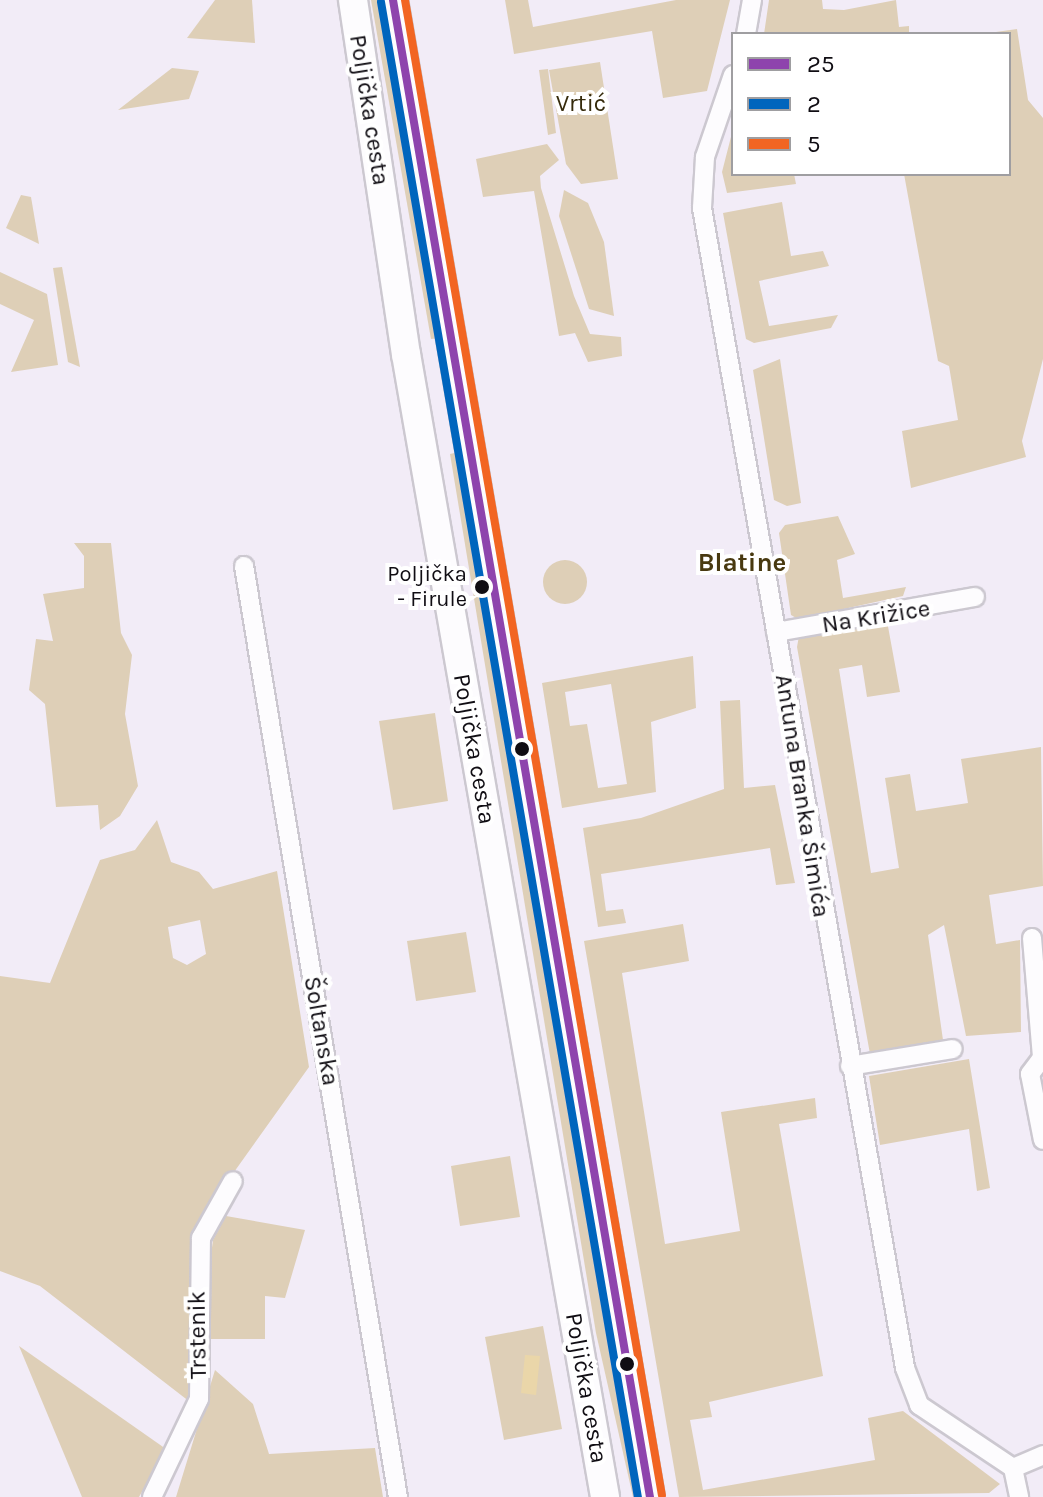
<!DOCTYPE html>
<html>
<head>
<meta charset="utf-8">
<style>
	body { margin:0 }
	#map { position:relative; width:1043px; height:1497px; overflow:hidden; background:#f2ecf7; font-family:Karla,sans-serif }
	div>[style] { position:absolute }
	.green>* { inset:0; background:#decfb7 }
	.round { border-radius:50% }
	.water>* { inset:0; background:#ead6a9 }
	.roads { filter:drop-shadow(2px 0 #ccc8d0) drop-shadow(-2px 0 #ccc8d0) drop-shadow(0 2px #ccc8d0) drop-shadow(0 -2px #ccc8d0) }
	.minor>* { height:18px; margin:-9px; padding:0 9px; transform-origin:9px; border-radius:9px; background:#fdfcfe }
	.primary>* { height:28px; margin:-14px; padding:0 14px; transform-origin:14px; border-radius:14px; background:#fdfcfe }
	.bus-1>* { height:8px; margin:-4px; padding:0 4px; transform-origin:4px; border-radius:4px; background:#8e44ad }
	.bus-2>* { height:8px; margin:-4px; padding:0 4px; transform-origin:4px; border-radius:4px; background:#0065bd }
	.bus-3>* { height:8px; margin:-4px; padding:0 4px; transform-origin:4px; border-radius:4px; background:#f26522 }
	.dots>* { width:22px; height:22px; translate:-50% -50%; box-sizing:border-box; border:4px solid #fff; border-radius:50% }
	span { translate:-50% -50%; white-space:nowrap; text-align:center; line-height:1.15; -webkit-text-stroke:8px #fff; paint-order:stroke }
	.bus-label { font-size:22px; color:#100d13 }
	.right { translate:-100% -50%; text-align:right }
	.park-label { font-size:24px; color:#352a0b }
	.street-label { font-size:24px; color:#100d13 }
	.neighbourhood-label { font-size:26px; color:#483910; font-weight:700 }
	.legend { position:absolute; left:731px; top:32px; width:280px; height:144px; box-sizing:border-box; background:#fff; border:2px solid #9f9ea1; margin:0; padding:10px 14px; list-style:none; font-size:24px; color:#100d13 }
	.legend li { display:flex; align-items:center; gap:16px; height:40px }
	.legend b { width:40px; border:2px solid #9f9ea1 }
</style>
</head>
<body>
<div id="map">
	<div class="green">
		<i style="clip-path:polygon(215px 0,252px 0,255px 43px,187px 38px)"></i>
		<i style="clip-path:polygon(371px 0,382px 0,441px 338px,431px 339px)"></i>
		<i style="clip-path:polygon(505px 0,528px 0,533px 27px,676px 0,730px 0,707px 91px,663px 98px,652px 31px,514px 54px)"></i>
		<i style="clip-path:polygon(769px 0,822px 0,823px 9px,844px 10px,896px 0,899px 27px,909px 26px,909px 34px,764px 34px)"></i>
		<i style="clip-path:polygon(1017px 29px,1028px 100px,1043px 118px,1043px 359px,1022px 441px,1026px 457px,911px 488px,902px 431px,958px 420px,949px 366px,938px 361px,904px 174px,1009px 174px,1009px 34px,982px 34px)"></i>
		<i style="clip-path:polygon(600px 62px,618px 179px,581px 184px,566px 164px,549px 70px)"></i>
		<i style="clip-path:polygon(172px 68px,199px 71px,189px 99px,118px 110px)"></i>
		<i style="clip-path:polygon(548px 69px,556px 133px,548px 135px,539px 70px)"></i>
		<i style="clip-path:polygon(733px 129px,733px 174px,794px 174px,796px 184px,727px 193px,722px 172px)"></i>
		<i style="clip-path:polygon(547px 144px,559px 160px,540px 176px,541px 188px,574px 296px,590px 334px,621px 337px,622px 356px,588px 362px,575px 333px,559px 336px,534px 191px,483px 197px,476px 159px)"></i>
		<i style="clip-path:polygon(564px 190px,588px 203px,604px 242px,614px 316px,589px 309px,559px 216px)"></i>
		<i style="clip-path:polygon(21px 195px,31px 197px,39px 244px,6px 228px)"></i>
		<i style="clip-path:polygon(782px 202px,791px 256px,823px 251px,829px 266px,759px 281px,769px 326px,838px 315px,831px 328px,754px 343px,746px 339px,723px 213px)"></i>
		<i style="clip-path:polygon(62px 267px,80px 367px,68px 362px,53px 268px)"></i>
		<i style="clip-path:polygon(0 272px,47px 294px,58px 365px,11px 372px,34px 320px,0 304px)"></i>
		<i style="clip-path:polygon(780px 359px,801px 503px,787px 506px,774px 500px,753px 370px)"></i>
		<i style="clip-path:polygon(459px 452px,641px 1497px,633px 1497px,596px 1333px,450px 454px)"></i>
		<i style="clip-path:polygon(838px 516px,855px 554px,837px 560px,843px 598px,906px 587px,903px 596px,798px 619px,791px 615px,779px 533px,785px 525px)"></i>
		<i style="clip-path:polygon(74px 543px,111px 543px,121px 633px,132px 655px,125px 714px,138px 786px,120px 816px,100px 830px,98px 805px,56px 807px,45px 704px,29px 690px,36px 639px,53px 641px,43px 594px,84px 588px,84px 556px)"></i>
		<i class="round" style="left:543px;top:560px;width:44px;height:44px"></i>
		<i style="clip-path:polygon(887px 621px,900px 692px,867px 697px,862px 665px,839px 669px,871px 873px,899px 868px,885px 778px,910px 774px,916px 811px,968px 803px,961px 759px,1041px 747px,1043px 886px,989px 895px,996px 944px,1020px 940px,1021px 1032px,966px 1036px,944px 925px,928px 935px,943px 1040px,870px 1054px,797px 647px,799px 636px)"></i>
		<i style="clip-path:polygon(evenodd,693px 656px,696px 708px,651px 722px,656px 792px,562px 808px,542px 683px,693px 656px,611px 684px,627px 784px,598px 788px,587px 724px,570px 726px,565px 692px,611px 684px)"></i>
		<i style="clip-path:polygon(740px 700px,744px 788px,775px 785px,795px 883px,776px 885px,770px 848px,601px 874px,606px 911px,623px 909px,626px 923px,598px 927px,583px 828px,641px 818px,724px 789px,720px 701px)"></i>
		<i style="clip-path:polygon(435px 713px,448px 801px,393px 810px,379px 721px)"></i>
		<i style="clip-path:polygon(evenodd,157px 820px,171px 862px,199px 872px,213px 889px,277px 871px,309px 1067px,197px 1224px,190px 1402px,40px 1286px,0 1271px,0 976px,50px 983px,100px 860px,135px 850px,157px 820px,200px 920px,206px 954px,187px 965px,173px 958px,168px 927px,200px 920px)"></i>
		<i style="clip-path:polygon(683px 924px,689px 961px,622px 973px,665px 1244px,740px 1231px,721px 1112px,815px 1098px,817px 1118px,779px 1124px,823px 1376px,709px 1402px,712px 1417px,690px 1420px,703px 1490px,875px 1460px,868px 1418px,903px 1411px,1000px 1484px,989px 1493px,679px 1497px,584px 941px)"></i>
		<i style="clip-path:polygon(466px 932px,476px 992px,416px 1001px,407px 941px)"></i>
		<i style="clip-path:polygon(969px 1059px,990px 1188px,977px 1191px,969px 1129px,880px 1145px,869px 1076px)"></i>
		<i style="clip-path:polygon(510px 1156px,520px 1217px,460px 1226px,451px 1166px)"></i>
		<i style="clip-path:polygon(226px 1216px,305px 1230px,285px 1298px,265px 1296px,265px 1339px,211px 1339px,208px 1278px,213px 1240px)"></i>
		<i style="clip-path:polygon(543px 1326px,562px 1429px,504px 1440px,485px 1337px)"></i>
		<i style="clip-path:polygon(19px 1346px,166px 1449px,139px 1497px,82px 1497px)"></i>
		<i style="clip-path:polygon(215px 1370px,253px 1404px,269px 1454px,375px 1448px,383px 1497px,176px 1497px)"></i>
	</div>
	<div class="water">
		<i style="clip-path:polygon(525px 1355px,540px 1356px,536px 1395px,521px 1393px)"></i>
	</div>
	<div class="roads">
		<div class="minor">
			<i style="left:746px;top:34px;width:35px;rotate:-80deg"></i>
			<i style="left:733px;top:75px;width:87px;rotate:108.9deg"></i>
			<i style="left:705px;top:157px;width:51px;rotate:93.4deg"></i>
			<i style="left:702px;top:208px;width:1178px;rotate:80.07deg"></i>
			<i style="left:905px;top:1368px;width:40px;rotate:69deg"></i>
			<i style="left:919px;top:1405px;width:113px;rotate:33.8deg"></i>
			<i style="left:1013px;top:1468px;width:30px;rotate:78deg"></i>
			<i style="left:244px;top:566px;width:944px;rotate:80.61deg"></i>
			<i style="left:776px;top:632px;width:202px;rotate:-10deg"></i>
			<i style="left:1032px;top:938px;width:120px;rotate:85.2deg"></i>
			<i style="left:1042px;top:1058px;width:20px;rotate:127deg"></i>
			<i style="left:1030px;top:1074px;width:67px;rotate:78.9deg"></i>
			<i style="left:850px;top:1066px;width:104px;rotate:-9.4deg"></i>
			<i style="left:1013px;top:1468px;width:33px;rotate:-23deg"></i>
			<i style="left:152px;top:1497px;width:109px;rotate:-64.4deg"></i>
			<i style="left:199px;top:1399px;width:161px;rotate:-89.3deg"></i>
			<i style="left:201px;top:1238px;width:65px;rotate:-60.7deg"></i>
		</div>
		<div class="primary">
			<i style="left:353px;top:0;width:358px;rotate:81.5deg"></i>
			<i style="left:406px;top:354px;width:1160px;rotate:80.12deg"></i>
			<i style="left:393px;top:0;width:1519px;rotate:80.26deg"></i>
		</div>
	</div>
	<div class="bus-1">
		<i style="left:393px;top:0;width:1519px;rotate:80.26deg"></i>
	</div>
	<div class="bus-2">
		<i style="left:381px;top:2px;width:1517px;rotate:80.25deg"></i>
	</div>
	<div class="bus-3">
		<i style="left:405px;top:0;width:1517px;rotate:80.25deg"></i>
	</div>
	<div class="dots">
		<i style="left:482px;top:587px;background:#100d13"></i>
		<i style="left:522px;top:749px;background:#100d13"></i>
		<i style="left:627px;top:1364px;background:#100d13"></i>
	</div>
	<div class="bus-label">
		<span class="right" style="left:467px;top:587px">Poljička<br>- Firule</span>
	</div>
	<div class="park-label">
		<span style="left:581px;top:104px">Vrtić</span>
	</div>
	<div class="street-label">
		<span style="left:369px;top:110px;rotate:81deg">Poljička cesta</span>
		<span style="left:876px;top:617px;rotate:-9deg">Na Križice</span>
		<span style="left:474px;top:749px;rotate:80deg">Poljička cesta</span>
		<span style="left:802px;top:796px;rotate:81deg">Antuna Branka Šimića</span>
		<span style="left:321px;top:1031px;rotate:80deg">Šoltanska</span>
		<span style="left:198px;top:1335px;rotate:-91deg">Trstenik</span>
		<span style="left:586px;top:1388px;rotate:80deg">Poljička cesta</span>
	</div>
	<div class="neighbourhood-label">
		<span style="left:742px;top:563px">Blatine</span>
	</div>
	<ul class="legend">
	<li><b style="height:10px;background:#8e44ad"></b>25</li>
	<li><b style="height:10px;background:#0065bd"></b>2</li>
	<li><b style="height:10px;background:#f26522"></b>5</li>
	</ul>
</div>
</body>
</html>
